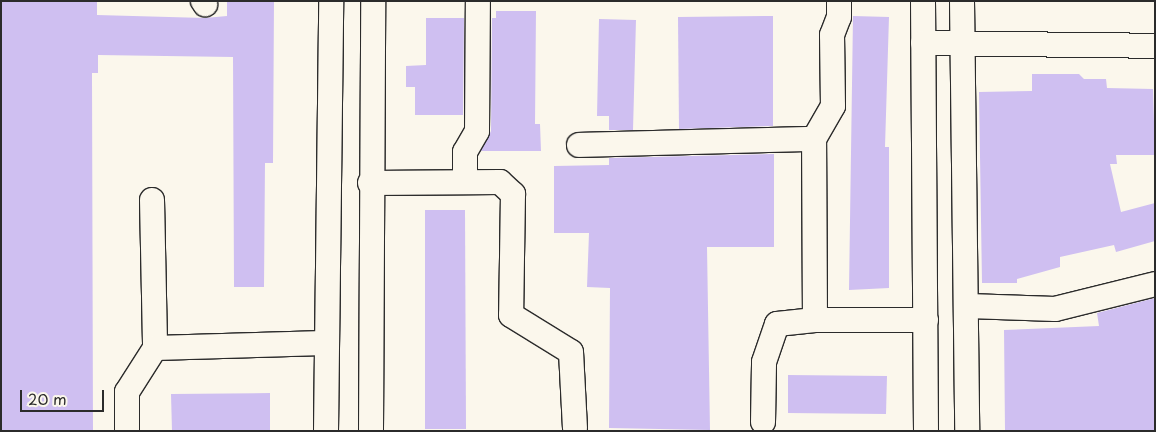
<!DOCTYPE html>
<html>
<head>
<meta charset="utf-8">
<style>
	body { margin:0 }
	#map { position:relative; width:1156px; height:432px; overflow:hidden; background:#fbf7ec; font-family:"Playpen Sans",sans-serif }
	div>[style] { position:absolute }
	.building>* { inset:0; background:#cfbff1 }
	.roads { filter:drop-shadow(1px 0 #2b2b2b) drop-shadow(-1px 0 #2b2b2b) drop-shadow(0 1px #2b2b2b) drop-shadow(0 -1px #2b2b2b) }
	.street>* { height:24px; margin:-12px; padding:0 12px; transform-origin:12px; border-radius:12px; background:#fbf7ec }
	span { translate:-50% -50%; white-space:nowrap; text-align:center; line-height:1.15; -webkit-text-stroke:4.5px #fbf7ec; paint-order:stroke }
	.frame { position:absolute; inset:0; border:2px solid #2b2b2b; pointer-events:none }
	.scale { position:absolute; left:20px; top:390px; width:84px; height:22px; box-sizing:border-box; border:2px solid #2b2b2b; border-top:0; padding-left:6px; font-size:15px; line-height:18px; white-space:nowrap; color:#2b2b2b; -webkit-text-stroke:4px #fbf7ec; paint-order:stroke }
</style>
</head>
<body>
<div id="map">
	<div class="building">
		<i style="clip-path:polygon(1px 1px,97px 1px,97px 15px,205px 18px,227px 16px,227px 1px,274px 1px,273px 163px,265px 163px,264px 287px,234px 287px,233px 57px,98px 55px,98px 73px,92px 73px,93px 431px,1px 431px)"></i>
		<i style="clip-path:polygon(496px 11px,536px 11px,535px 124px,540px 124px,541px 151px,481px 151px,491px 131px,492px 18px,496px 18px)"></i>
		<i style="clip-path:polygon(773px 16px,773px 126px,679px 129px,678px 17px)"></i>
		<i style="clip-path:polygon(853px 16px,889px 17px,885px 147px,889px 147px,889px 288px,849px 290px)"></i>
		<i style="clip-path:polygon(426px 18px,464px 18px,463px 115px,415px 115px,415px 87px,406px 87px,406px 66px,426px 65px)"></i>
		<i style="clip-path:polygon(599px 19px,636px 20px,633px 130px,609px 130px,609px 116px,597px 116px)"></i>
		<i style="clip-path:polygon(1032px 74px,1079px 74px,1084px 79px,1106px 79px,1107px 88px,1153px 89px,1155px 155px,1116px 155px,1117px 164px,1110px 164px,1121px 212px,1155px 203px,1155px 241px,1116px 252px,1114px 245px,1060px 257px,1060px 267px,1017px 279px,1017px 283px,982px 283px,979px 92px,1032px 91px)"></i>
		<i style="clip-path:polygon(774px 154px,774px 247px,707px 247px,710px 430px,609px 428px,610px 288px,587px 287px,589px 233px,554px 233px,554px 166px,609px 165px,609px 158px)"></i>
		<i style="clip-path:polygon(425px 210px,465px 210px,466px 429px,425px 429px)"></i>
		<i style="clip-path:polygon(1155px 298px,1155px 431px,1005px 431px,1004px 330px,1099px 326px,1097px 313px)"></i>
		<i style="clip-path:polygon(788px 375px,887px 376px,886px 414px,788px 413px)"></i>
		<i style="clip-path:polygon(270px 393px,270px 431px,172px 431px,171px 394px)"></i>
	</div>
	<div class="roads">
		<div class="street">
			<i style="left:203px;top:1px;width:4px;rotate:56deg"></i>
			<i style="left:923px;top:1px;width:430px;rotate:89.6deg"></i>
			<i style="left:962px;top:1px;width:430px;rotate:89.3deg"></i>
			<i style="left:923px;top:43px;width:232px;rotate:0.7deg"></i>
			<i style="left:579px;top:145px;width:235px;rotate:-1.5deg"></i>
			<i style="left:465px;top:182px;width:30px;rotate:-90deg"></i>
			<i style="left:465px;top:152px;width:24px;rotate:-60deg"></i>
			<i style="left:477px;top:131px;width:130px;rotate:-89.6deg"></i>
			<i style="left:370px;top:183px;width:130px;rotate:-0.4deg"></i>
			<i style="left:500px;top:182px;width:18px;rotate:43deg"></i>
			<i style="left:513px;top:194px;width:121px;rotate:90.9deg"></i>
			<i style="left:511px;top:315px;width:70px;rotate:31.7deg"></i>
			<i style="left:571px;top:352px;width:76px;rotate:87deg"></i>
			<i style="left:152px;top:200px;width:148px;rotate:88.8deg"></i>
			<i style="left:155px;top:348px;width:169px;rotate:-1.7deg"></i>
			<i style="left:968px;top:306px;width:87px;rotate:2deg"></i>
			<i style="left:1055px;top:309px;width:103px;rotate:-14deg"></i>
			<i style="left:815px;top:320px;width:181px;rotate:-90.3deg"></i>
			<i style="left:814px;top:139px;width:38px;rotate:-60deg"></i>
			<i style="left:833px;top:106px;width:71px;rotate:-90.8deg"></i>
			<i style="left:832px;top:35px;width:19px;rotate:-69deg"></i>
			<i style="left:839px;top:17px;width:16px;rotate:-90deg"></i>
			<i style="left:763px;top:422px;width:60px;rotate:-89deg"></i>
			<i style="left:764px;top:362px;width:40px;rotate:-71.1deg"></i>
			<i style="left:777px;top:324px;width:38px;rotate:-6deg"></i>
			<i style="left:815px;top:320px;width:111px"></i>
			<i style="left:127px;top:431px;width:39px;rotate:-90deg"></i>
			<i style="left:127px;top:392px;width:52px;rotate:-57.5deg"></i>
			<i style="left:326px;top:431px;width:430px;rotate:-89.3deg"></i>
			<i style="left:371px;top:431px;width:430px;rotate:-89.7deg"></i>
		</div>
	</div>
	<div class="frame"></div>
	<div class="scale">20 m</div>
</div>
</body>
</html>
